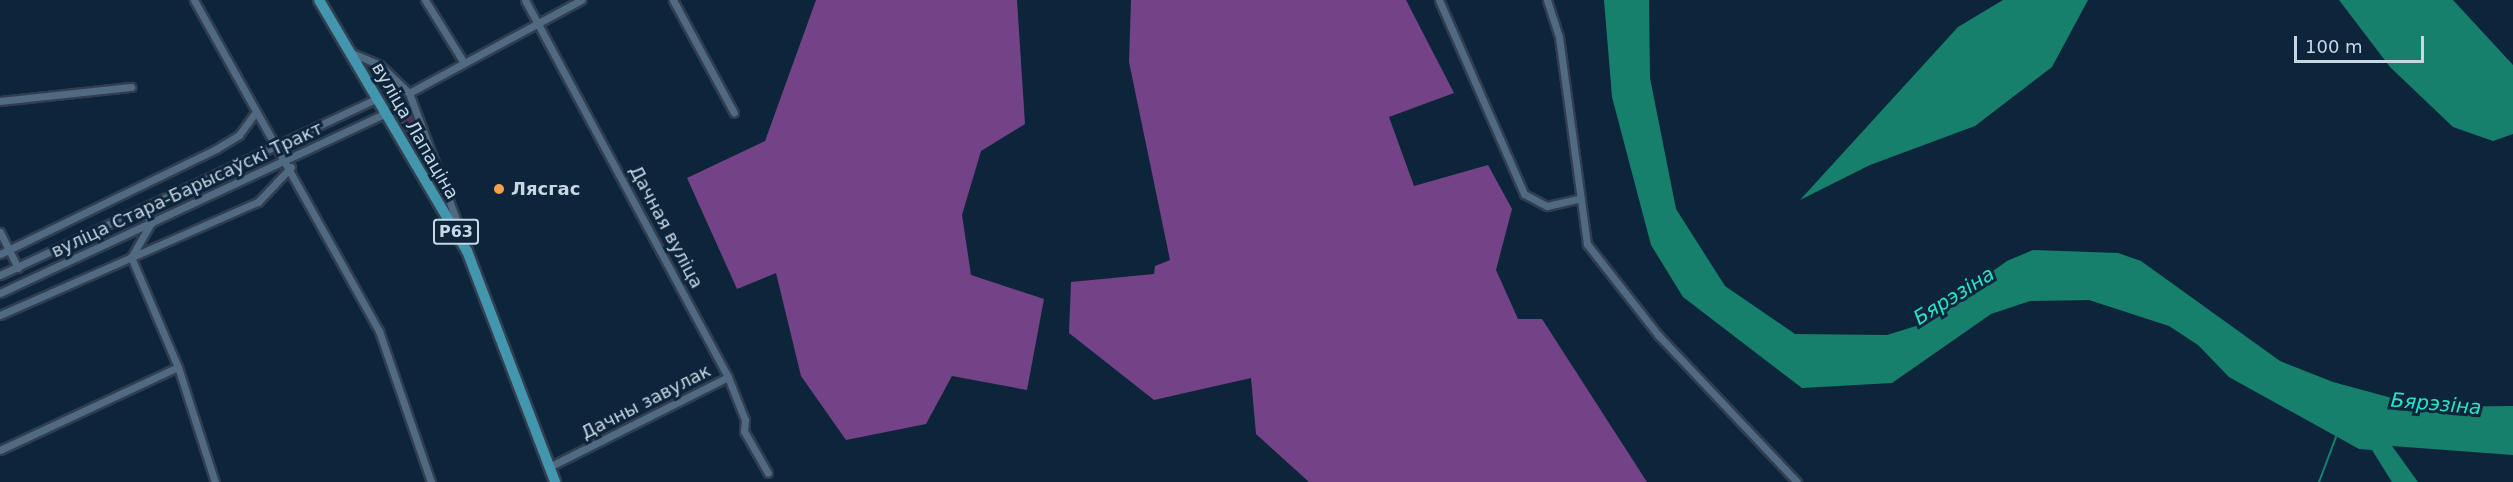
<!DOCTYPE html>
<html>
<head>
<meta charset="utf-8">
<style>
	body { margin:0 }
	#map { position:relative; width:2513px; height:482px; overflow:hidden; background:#0d253a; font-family:"DejaVu Sans",sans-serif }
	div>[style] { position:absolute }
	.green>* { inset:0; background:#51325c }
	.forest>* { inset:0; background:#744286 }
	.water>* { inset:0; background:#17806d }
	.stream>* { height:2px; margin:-1px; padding:0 1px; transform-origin:1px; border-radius:1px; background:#17806d }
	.roads { filter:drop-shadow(2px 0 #303e4f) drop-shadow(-2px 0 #303e4f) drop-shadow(0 2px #303e4f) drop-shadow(0 -2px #303e4f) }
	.minor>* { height:7px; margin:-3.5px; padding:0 3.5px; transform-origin:3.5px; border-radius:3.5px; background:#506a82 }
	.primary>* { height:10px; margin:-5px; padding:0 5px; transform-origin:5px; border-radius:5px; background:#4297ae }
	.dots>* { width:16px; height:16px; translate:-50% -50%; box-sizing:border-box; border:3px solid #0d253a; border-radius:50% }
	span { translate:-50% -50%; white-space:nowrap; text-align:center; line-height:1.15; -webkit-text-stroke:6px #0d253a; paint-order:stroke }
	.shield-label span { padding:2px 4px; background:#0d253a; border:2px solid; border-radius:4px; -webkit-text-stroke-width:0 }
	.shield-label { font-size:16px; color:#c7d6e3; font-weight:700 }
	.street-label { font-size:18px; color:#c7d6e3 }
	.poi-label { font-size:18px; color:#c7d6e3; font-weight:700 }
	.left { translate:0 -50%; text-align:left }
	.water-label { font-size:20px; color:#26e5c4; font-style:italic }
	.scale { position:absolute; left:2294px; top:36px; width:130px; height:27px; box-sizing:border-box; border:3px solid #c7d6e3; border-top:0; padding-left:8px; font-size:18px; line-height:21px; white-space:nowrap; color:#c7d6e3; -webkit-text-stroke:4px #0d253a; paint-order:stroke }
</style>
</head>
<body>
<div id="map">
	<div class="green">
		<i style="clip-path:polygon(367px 64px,408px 102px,437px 177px,411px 141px)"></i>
	</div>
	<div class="forest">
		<i style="clip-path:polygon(816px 0,1017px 0,1025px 124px,981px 151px,962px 215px,971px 275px,1044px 299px,1027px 390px,952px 376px,926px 424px,846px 440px,801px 376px,776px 273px,737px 289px,687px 178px,765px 141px)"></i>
		<i style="clip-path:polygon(1131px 0,1406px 0,1454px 93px,1389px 117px,1414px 186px,1488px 165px,1512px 209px,1496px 270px,1518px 319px,1542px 319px,1647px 482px,1309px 482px,1256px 434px,1251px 378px,1154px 400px,1069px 333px,1071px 282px,1154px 274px,1155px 266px,1170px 260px,1129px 62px)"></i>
	</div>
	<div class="water">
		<i style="clip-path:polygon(1604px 0,1649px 0,1650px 78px,1676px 209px,1725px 286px,1795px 334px,1887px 335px,1916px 326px,2007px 261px,2033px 250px,2118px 253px,2141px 261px,2280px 361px,2333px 382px,2425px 407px,2513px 406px,2513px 455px,2392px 446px,2418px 482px,2392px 482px,2372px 450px,2359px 449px,2229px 377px,2198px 345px,2169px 326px,2089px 300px,2030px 301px,1991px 314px,1892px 383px,1802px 388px,1683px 297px,1651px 245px,1612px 97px)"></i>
		<i style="clip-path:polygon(2003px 0,2088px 0,2052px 67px,1975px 126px,1870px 165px,1800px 200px,1958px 27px)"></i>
		<i style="clip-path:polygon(2339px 0,2453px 0,2513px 65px,2513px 134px,2493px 141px,2453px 127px,2390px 67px)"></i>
	</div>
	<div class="stream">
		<i style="left:2319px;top:482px;width:48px;rotate:-69.3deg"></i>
	</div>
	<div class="roads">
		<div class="minor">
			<i style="left:194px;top:0;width:379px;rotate:60.8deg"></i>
			<i style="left:379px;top:331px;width:160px;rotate:71deg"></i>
			<i style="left:425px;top:0;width:74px;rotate:58.2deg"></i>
			<i style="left:525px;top:0;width:428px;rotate:61.7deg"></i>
			<i style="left:728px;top:377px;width:46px;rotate:68.4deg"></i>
			<i style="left:745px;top:420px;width:11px;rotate:95deg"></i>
			<i style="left:744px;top:431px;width:48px;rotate:60.3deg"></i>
			<i style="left:673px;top:0;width:128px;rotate:61.6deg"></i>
			<i style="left:1439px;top:0;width:212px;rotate:66.3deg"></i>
			<i style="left:1524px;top:194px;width:26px;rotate:28deg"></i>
			<i style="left:1547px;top:206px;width:32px;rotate:-13deg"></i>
			<i style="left:1547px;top:0;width:39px;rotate:72deg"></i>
			<i style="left:1559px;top:37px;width:209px;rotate:82.3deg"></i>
			<i style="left:1587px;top:244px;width:117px;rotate:52deg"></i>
			<i style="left:1659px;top:336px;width:201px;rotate:46.6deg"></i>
			<i style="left:352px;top:53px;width:30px;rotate:23deg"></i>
			<i style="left:380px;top:65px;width:40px;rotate:44deg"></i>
			<i style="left:409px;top:93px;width:152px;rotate:69.5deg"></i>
			<i style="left:409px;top:93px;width:196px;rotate:-28.4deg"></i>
			<i style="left:0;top:101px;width:132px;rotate:-6.1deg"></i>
			<i style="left:144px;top:210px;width:15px;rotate:62deg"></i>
			<i style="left:151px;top:223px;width:39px;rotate:120deg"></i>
			<i style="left:131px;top:257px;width:120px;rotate:66.9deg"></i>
			<i style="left:178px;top:367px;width:121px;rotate:72.2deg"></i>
			<i style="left:0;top:232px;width:40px;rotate:63.4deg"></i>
			<i style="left:0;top:254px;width:240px;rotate:-25.9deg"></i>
			<i style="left:216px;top:149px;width:27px;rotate:-31deg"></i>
			<i style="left:239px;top:135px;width:26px;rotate:-54deg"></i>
			<i style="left:0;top:275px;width:417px;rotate:-25.1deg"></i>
			<i style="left:0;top:293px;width:426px;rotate:-25deg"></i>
			<i style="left:0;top:315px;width:282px;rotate:-23.7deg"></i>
			<i style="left:258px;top:202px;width:48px;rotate:-46.7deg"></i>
			<i style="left:0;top:450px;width:196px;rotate:-25deg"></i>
			<i style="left:549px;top:467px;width:200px;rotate:-26.7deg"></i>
		</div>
		<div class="primary">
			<i style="left:319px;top:0;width:291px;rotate:59.5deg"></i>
			<i style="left:467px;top:251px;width:247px;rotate:69.1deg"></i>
		</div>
	</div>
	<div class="dots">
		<i style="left:499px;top:189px;background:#f8a04b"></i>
	</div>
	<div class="shield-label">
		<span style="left:456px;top:232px">Р63</span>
	</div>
	<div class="street-label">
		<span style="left:415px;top:131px;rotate:60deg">вуліца Лапаціна</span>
		<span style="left:187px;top:190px;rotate:-25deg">вуліца Стара-Барысаўскі Тракт</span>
		<span style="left:666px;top:227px;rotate:62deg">Дачная вуліца</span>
		<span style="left:646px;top:402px;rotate:-27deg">Дачны завулак</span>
	</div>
	<div class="poi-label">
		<span class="left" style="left:511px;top:189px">Лясгас</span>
	</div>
	<div class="water-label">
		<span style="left:1954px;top:296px;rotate:-32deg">Бярэзіна</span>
		<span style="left:2436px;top:404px;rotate:5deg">Бярэзіна</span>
	</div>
	<div class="scale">100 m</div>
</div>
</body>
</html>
